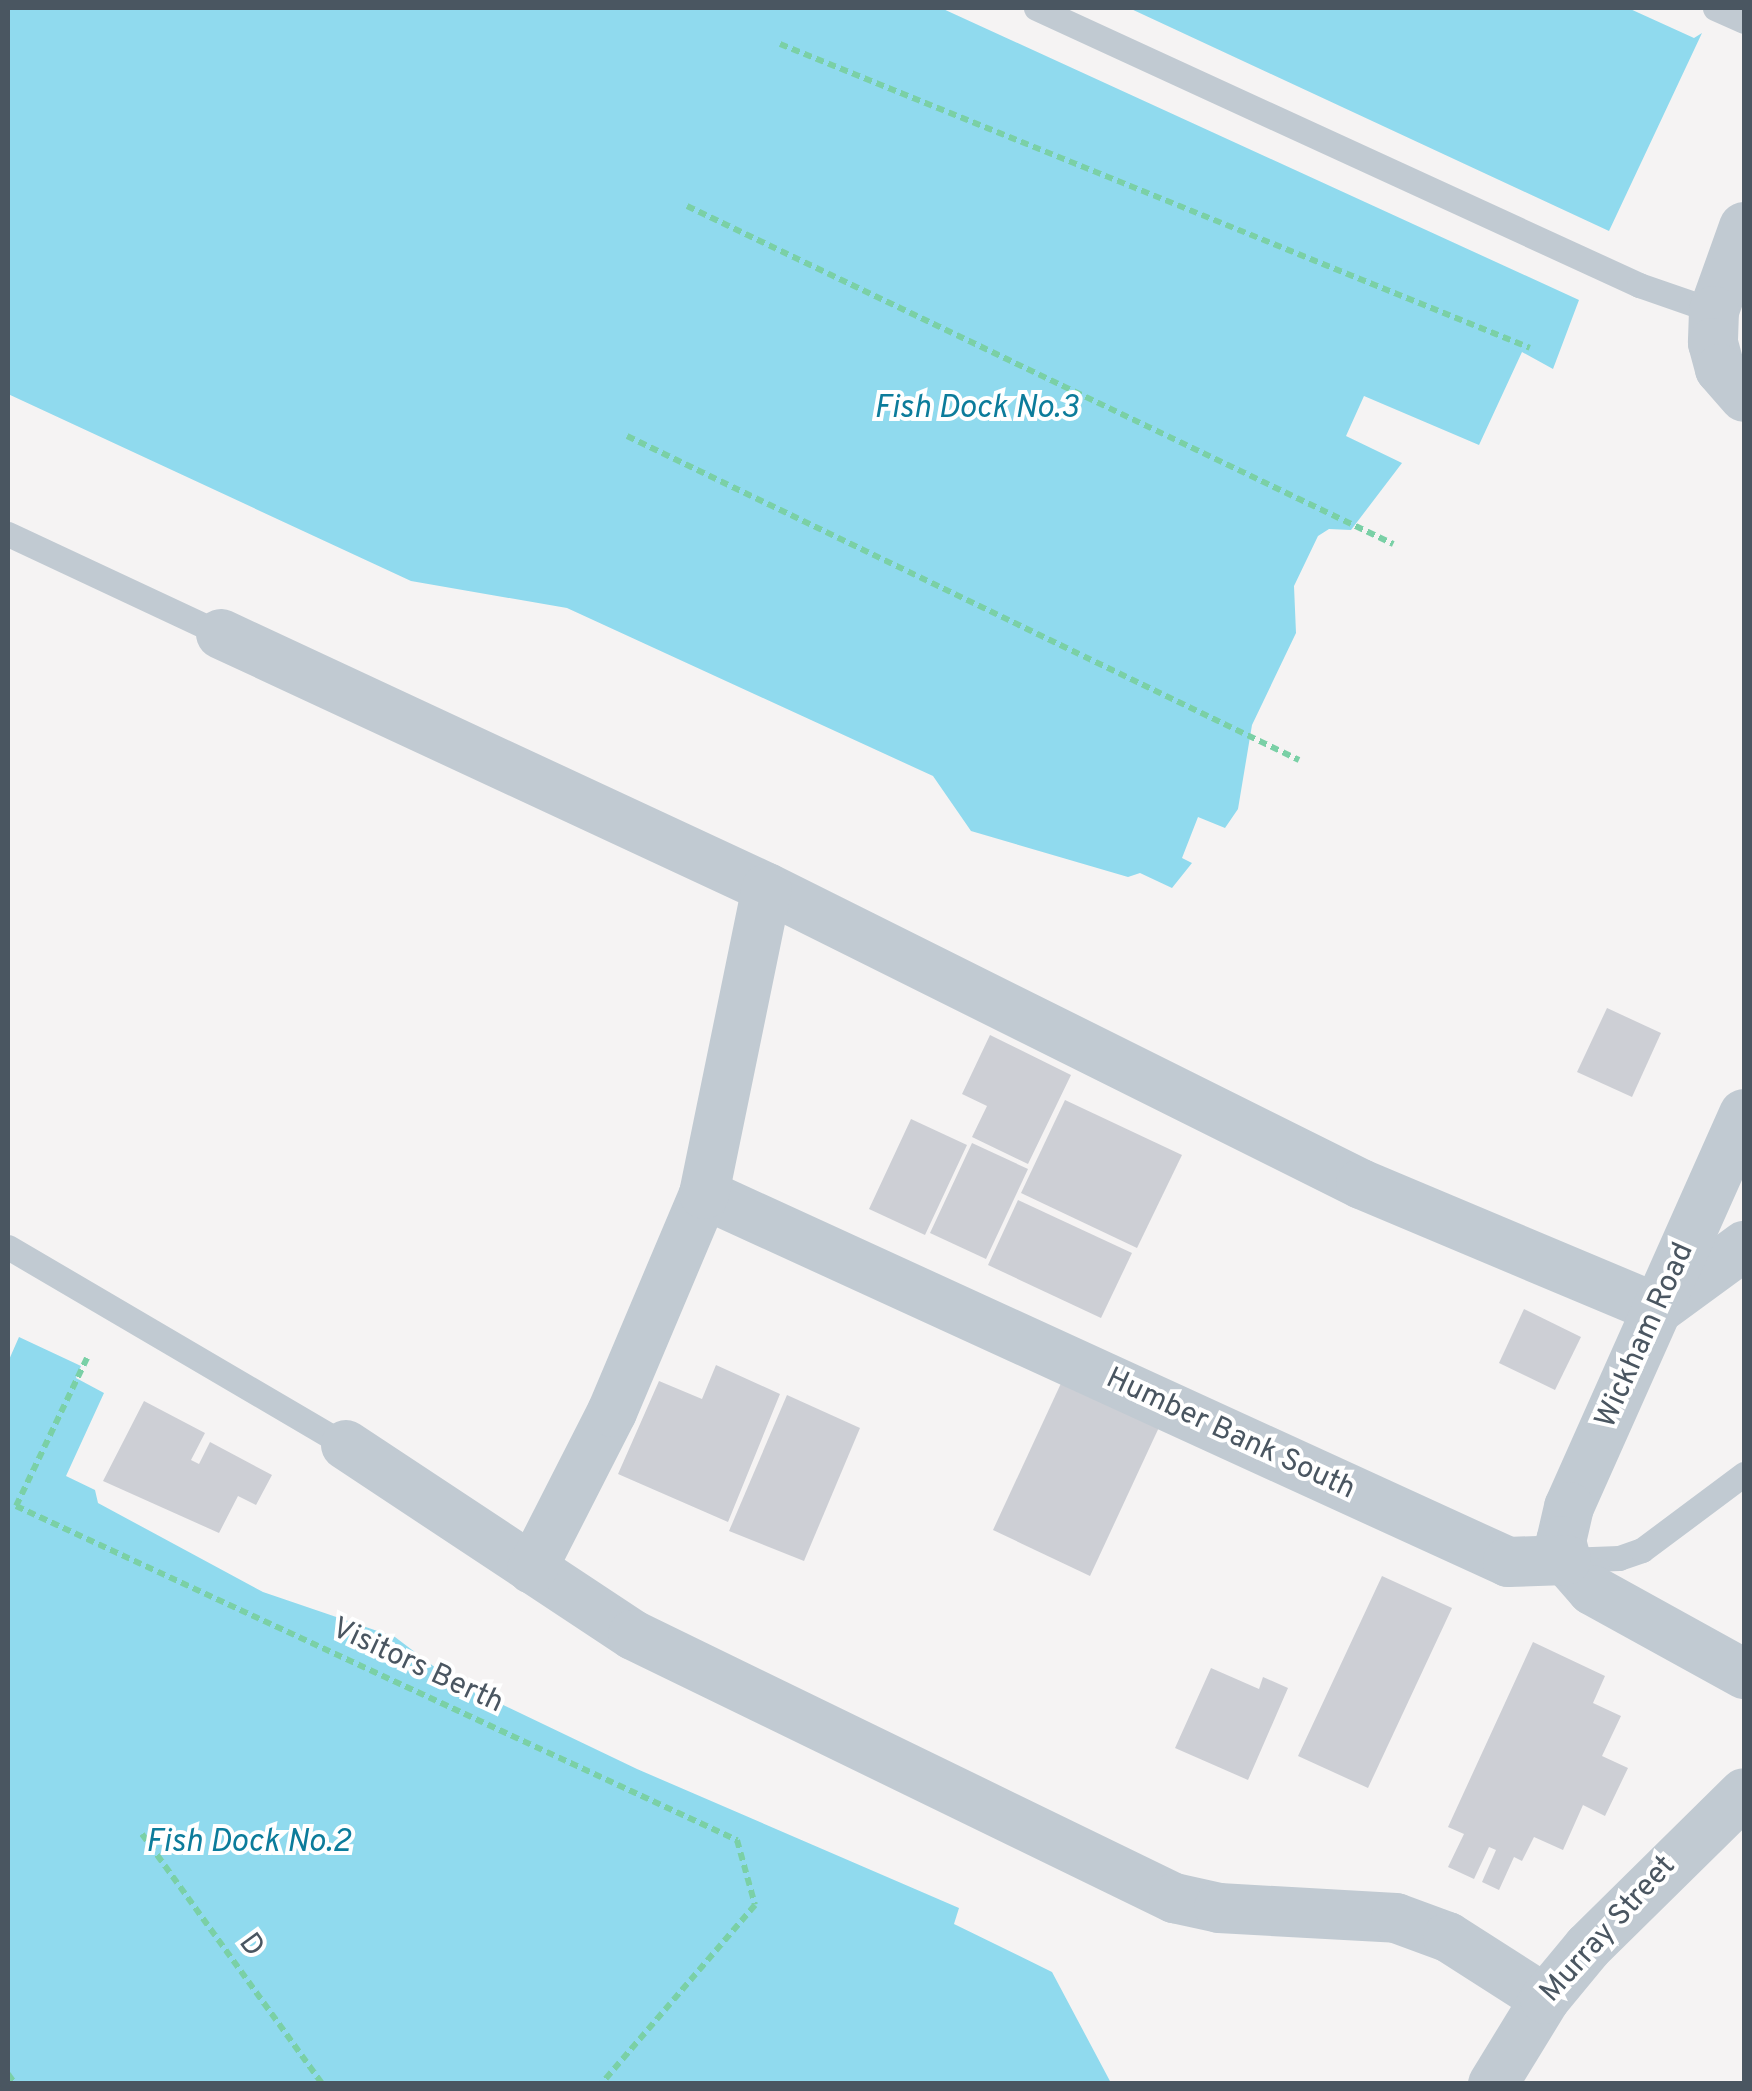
<!DOCTYPE html>
<html>
<head>
<meta charset="utf-8">
<style>
	body { margin:0 }
	#map { position:relative; width:1752px; height:2091px; overflow:hidden; background:#f5f3f3; font-family:Overpass,sans-serif }
	div>[style] { position:absolute }
	.water>* { inset:0; background:#90daee }
	.building>* { inset:0; background:#cdcfd5 }
	.path>* { height:6px; margin-top:-3px; transform-origin:0; background:repeating-linear-gradient(90deg,#7ad0a6 0 8px,transparent 0 13px) }
	.service>* { height:25px; margin:-12.5px; padding:0 12.5px; transform-origin:12.5px; border-radius:12.5px; background:#c1cad2 }
	.minor>* { height:50px; margin:-25px; padding:0 25px; transform-origin:25px; border-radius:25px; background:#c1cad2 }
	span { translate:-50% -50%; white-space:nowrap; text-align:center; line-height:1.15; -webkit-text-stroke:8px #fff; paint-order:stroke }
	.street-label { font-size:30px; color:#4a5661 }
	.water-label { font-size:32px; color:#0c7c9b; font-style:italic }
	.frame { position:absolute; inset:0; border:10px solid #4a5661; pointer-events:none }
</style>
</head>
<body>
<div id="map">
	<div class="water">
		<i style="clip-path:polygon(8px 8px,941px 8px,1579px 300px,1553px 369px,1522px 352px,1479px 445px,1364px 396px,1346px 436px,1402px 463px,1351px 530px,1329px 529px,1318px 536px,1294px 586px,1296px 633px,1252px 725px,1238px 809px,1225px 828px,1198px 817px,1182px 858px,1192px 863px,1172px 888px,1140px 873px,1128px 877px,971px 831px,933px 776px,567px 608px,411px 581px,8px 394px)"></i>
		<i style="clip-path:polygon(1129px 8px,1628px 8px,1694px 38px,1702px 33px,1609px 231px)"></i>
		<i style="clip-path:polygon(19px 1337px,81px 1366px,76px 1378px,104px 1393px,66px 1476px,95px 1490px,98px 1503px,263px 1592px,395px 1637px,453px 1681px,637px 1769px,959px 1908px,954px 1924px,1052px 1972px,1111px 2083px,8px 2083px,8px 1362px)"></i>
	</div>
	<div class="building">
		<i style="clip-path:polygon(1607px 1008px,1661px 1033px,1632px 1097px,1577px 1072px)"></i>
		<i style="clip-path:polygon(990px 1035px,1071px 1075px,1028px 1164px,972px 1137px,987px 1106px,962px 1094px)"></i>
		<i style="clip-path:polygon(1065px 1100px,1182px 1155px,1137px 1248px,1021px 1193px)"></i>
		<i style="clip-path:polygon(911px 1119px,967px 1145px,925px 1235px,869px 1209px)"></i>
		<i style="clip-path:polygon(972px 1143px,1028px 1169px,986px 1259px,930px 1233px)"></i>
		<i style="clip-path:polygon(1018px 1200px,1132px 1253px,1101px 1318px,988px 1265px)"></i>
		<i style="clip-path:polygon(1524px 1309px,1581px 1337px,1555px 1390px,1499px 1363px)"></i>
		<i style="clip-path:polygon(716px 1365px,780px 1394px,728px 1522px,618px 1474px,659px 1381px,702px 1399px)"></i>
		<i style="clip-path:polygon(1063px 1379px,1161px 1423px,1090px 1576px,993px 1530px)"></i>
		<i style="clip-path:polygon(787px 1395px,860px 1428px,804px 1561px,729px 1531px)"></i>
		<i style="clip-path:polygon(144px 1401px,205px 1433px,191px 1460px,199px 1464px,210px 1442px,272px 1475px,256px 1505px,238px 1496px,219px 1533px,103px 1481px)"></i>
		<i style="clip-path:polygon(1382px 1576px,1452px 1608px,1368px 1788px,1298px 1756px)"></i>
		<i style="clip-path:polygon(1533px 1642px,1605px 1676px,1593px 1703px,1621px 1716px,1602px 1756px,1628px 1768px,1605px 1816px,1583px 1805px,1563px 1850px,1534px 1837px,1522px 1861px,1514px 1857px,1499px 1890px,1482px 1882px,1496px 1850px,1489px 1847px,1474px 1879px,1448px 1867px,1464px 1834px,1448px 1827px)"></i>
		<i style="clip-path:polygon(1211px 1668px,1259px 1689px,1263px 1677px,1288px 1688px,1248px 1780px,1175px 1748px)"></i>
	</div>
	<div class="path">
		<i style="left:780px;top:44px;width:809px;rotate:22.06deg"></i>
		<i style="left:687px;top:206px;width:783px;rotate:25.58deg"></i>
		<i style="left:627px;top:436px;width:746px;rotate:25.74deg"></i>
		<i style="left:87px;top:1358px;width:164px;rotate:115.6deg"></i>
		<i style="left:16px;top:1506px;width:795px;rotate:24.86deg"></i>
		<i style="left:737px;top:1840px;width:67px;rotate:74.5deg"></i>
		<i style="left:755px;top:1905px;width:236px;rotate:130.7deg"></i>
		<i style="left:142px;top:1834px;width:308px;rotate:54.2deg"></i>
		<i style="left:8px;top:2074px;width:12px;rotate:55deg"></i>
	</div>
	<div class="service">
		<i style="left:1036px;top:8px;width:664px;rotate:24.67deg"></i>
		<i style="left:1639px;top:285px;width:79px;rotate:19.1deg"></i>
		<i style="left:1715px;top:8px;width:32px;rotate:24deg"></i>
		<i style="left:8px;top:534px;width:235px;rotate:25.1deg"></i>
		<i style="left:8px;top:1247px;width:392px;rotate:30.4deg"></i>
		<i style="left:1566px;top:1560px;width:53px;rotate:-2.2deg"></i>
		<i style="left:1619px;top:1558px;width:24px;rotate:-19deg"></i>
		<i style="left:1642px;top:1550px;width:127px;rotate:-36.7deg"></i>
	</div>
	<div class="minor">
		<i style="left:1744px;top:227px;width:89px;rotate:109.7deg"></i>
		<i style="left:1714px;top:311px;width:32px;rotate:92deg"></i>
		<i style="left:1713px;top:343px;width:27px;rotate:75deg"></i>
		<i style="left:1720px;top:369px;width:37px;rotate:49deg"></i>
		<i style="left:221px;top:634px;width:602px;rotate:24.95deg"></i>
		<i style="left:767px;top:888px;width:664px;rotate:26.49deg"></i>
		<i style="left:1361px;top:1184px;width:322px;rotate:22.8deg"></i>
		<i style="left:1658px;top:1309px;width:107px;rotate:-36.2deg"></i>
		<i style="left:1744px;top:1114px;width:430px;rotate:114deg"></i>
		<i style="left:1569px;top:1507px;width:35px;rotate:103deg"></i>
		<i style="left:1561px;top:1541px;width:20px;rotate:75deg"></i>
		<i style="left:1566px;top:1560px;width:40px;rotate:49deg"></i>
		<i style="left:1592px;top:1590px;width:174px;rotate:28.9deg"></i>
		<i style="left:704px;top:1194px;width:884px;rotate:24.59deg"></i>
		<i style="left:1508px;top:1562px;width:58px;rotate:-2deg"></i>
		<i style="left:346px;top:1445px;width:344px;rotate:33.5deg"></i>
		<i style="left:633px;top:1635px;width:602px;rotate:25.93deg"></i>
		<i style="left:1174px;top:1898px;width:46px;rotate:12.5deg"></i>
		<i style="left:1219px;top:1908px;width:177px;rotate:3.2deg"></i>
		<i style="left:1396px;top:1918px;width:55px;rotate:20.1deg"></i>
		<i style="left:1448px;top:1937px;width:115px;rotate:32.6deg"></i>
		<i style="left:532px;top:1569px;width:176px;rotate:-63deg"></i>
		<i style="left:612px;top:1412px;width:237px;rotate:-67.1deg"></i>
		<i style="left:704px;top:1194px;width:312px;rotate:-78.4deg"></i>
		<i style="left:1493px;top:2084px;width:100px;rotate:-58.5deg"></i>
		<i style="left:1545px;top:1999px;width:67px;rotate:-50.4deg"></i>
		<i style="left:1588px;top:1947px;width:219px;rotate:-44.6deg"></i>
	</div>
	<div class="street-label">
		<span style="left:1646px;top:1336px;rotate:-66deg">Wickham Road</span>
		<span style="left:1230px;top:1435px;rotate:25deg">Humber Bank South</span>
		<span style="left:417px;top:1667px;rotate:25deg">Visitors Berth</span>
		<span style="left:1609px;top:1930px;rotate:-48deg">Murray Street</span>
		<span style="left:250px;top:1946px;rotate:54deg">D</span>
	</div>
	<div class="water-label">
		<span style="left:976px;top:409px">Fish Dock No.3</span>
		<span style="left:248px;top:1843px">Fish Dock No.2</span>
	</div>
	<div class="frame"></div>
</div>
</body>
</html>
